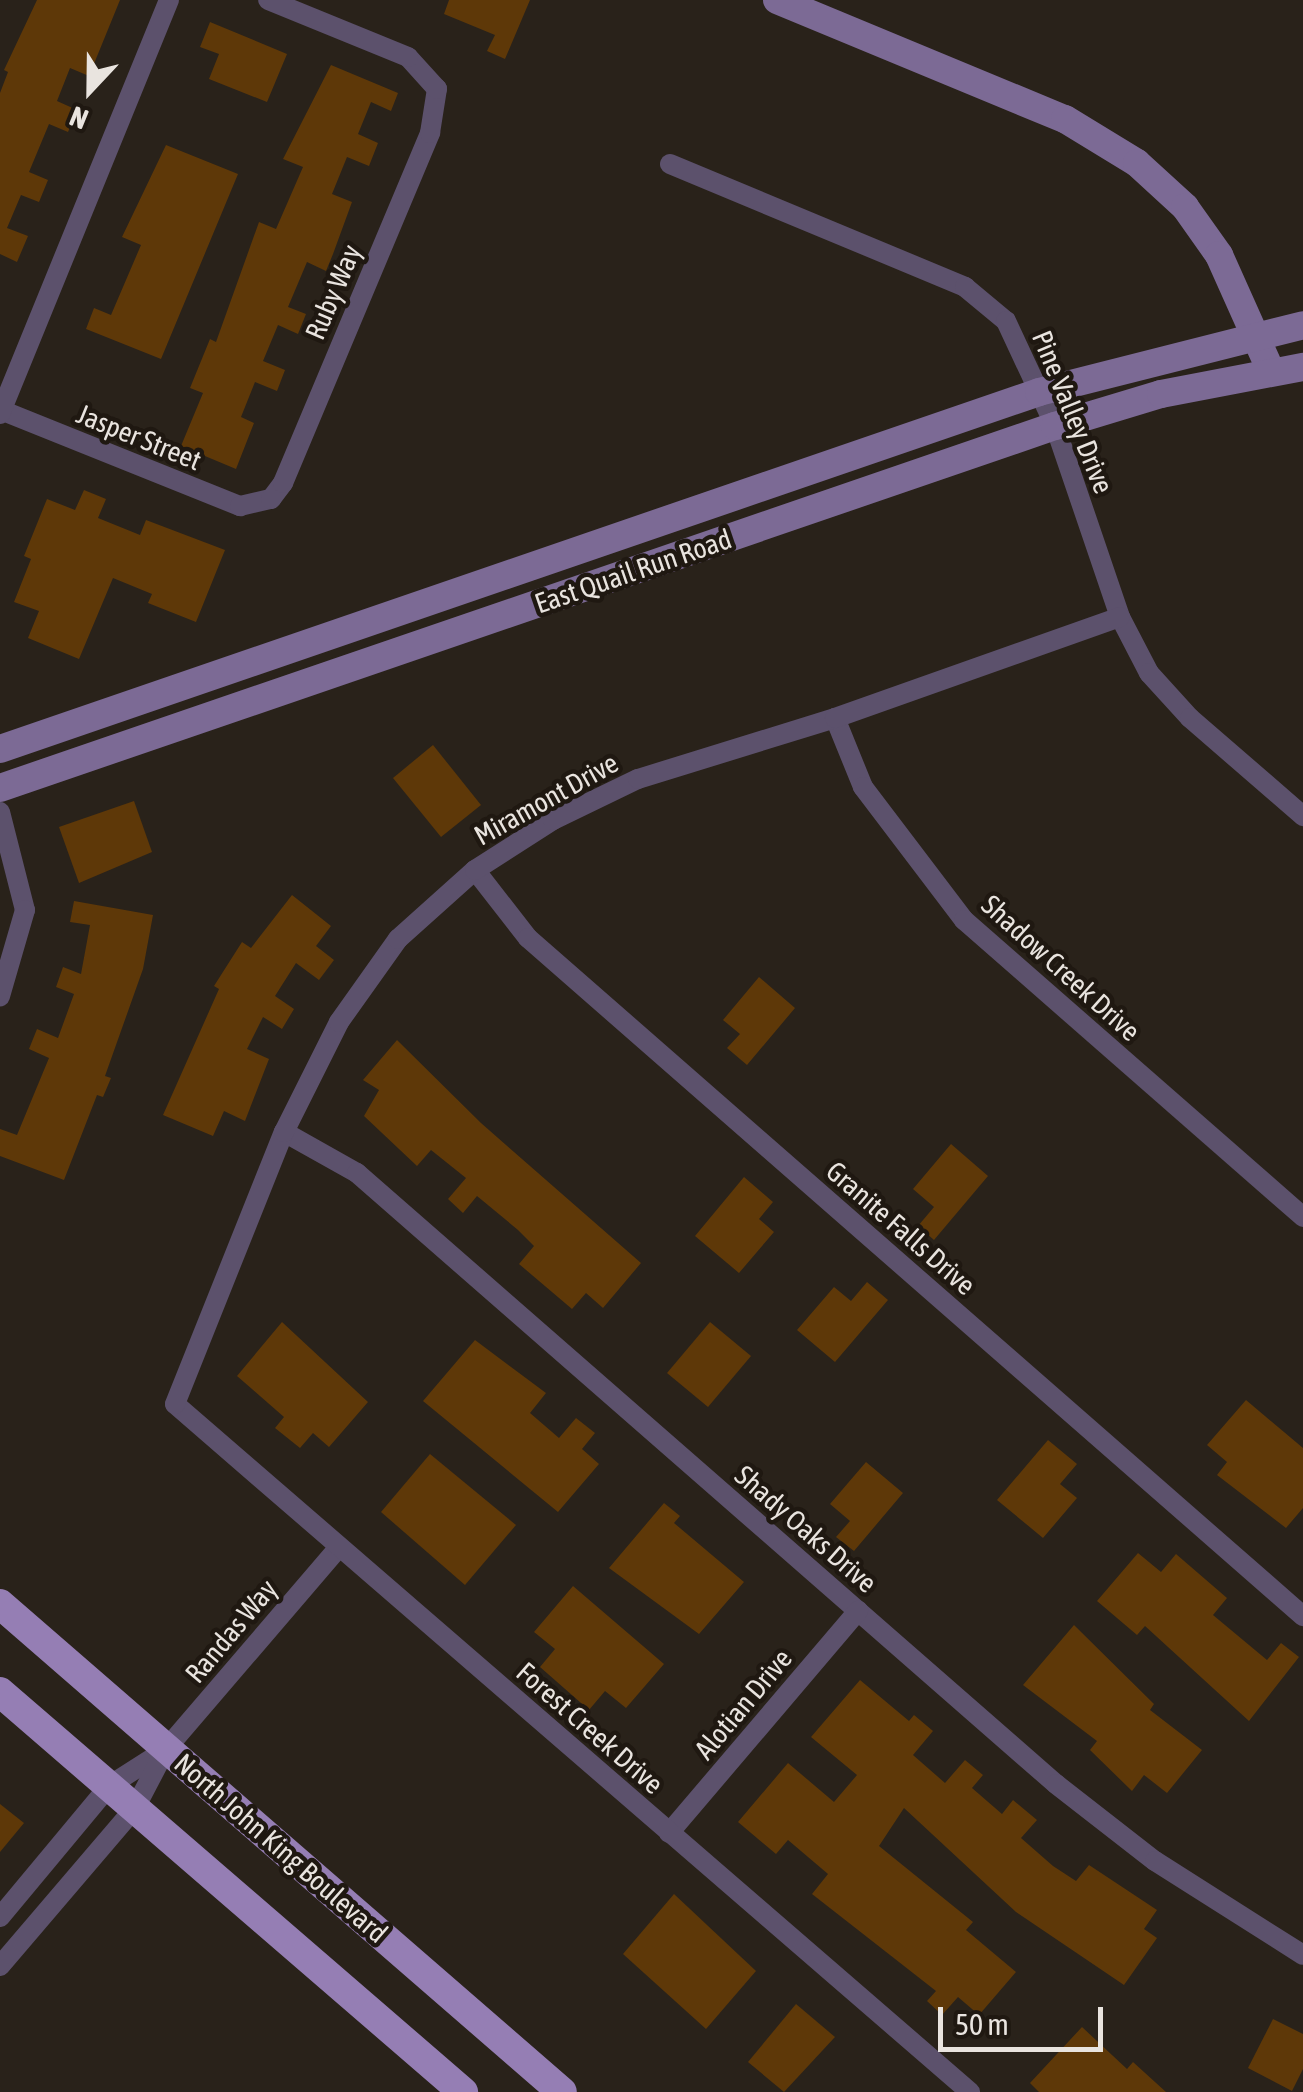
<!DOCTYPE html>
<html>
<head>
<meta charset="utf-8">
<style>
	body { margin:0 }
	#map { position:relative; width:1303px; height:2092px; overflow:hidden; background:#29221a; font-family:"Asap Condensed",sans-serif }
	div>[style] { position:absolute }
	.building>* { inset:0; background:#5e3808 }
	.street>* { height:20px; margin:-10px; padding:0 10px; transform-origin:10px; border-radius:10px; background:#5c516c }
	.secondary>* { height:28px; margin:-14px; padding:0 14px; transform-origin:14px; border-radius:14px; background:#7c6a95 }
	.primary>* { height:30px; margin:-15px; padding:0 15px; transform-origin:15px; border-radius:15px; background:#957eb4 }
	span { translate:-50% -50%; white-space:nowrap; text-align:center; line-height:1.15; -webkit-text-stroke:9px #1f1811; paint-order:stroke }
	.street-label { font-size:28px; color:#e9e4df }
	.north { position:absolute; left:40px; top:40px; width:100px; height:100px; -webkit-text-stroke:8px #1f1811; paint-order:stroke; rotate:202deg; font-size:28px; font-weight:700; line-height:40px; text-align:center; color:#e9e4df }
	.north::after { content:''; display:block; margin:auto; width:35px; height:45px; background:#e9e4df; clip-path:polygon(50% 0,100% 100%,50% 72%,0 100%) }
	.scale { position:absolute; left:938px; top:2007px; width:165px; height:45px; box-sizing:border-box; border:5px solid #e9e4df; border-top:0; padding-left:12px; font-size:30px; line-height:35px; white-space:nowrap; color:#e9e4df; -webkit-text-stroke:8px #1f1811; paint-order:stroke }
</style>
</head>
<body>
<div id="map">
	<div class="building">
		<i style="clip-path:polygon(37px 0,120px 0,89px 76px,70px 68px,57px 101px,77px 110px,68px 132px,49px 124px,29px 172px,48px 180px,39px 202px,21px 195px,7px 228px,28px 236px,17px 262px,0 254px,0 93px,8px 72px,4px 70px)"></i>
		<i style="clip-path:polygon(449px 0,530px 0,505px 59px,487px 51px,495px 35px,444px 14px)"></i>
		<i style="clip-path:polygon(210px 22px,287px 54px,267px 102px,209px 79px,219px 54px,200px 47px)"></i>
		<i style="clip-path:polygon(331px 65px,398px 93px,391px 111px,371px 102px,358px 134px,378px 143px,369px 166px,347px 157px,332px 194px,352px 202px,333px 254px,326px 271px,307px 262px,288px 307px,306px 314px,298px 334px,278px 325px,263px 361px,285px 370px,277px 391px,255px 382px,241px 417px,254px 423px,236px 469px,181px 446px,203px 393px,190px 388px,210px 339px,216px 342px,259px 222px,276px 229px,303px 167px,283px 159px)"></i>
		<i style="clip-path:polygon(166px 145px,238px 174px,161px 359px,86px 329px,94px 308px,111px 315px,141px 245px,122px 237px)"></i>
		<i style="clip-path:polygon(84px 490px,106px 499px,98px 518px,140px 535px,146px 520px,225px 550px,196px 622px,148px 603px,152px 594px,113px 578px,79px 659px,28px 638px,39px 611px,14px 602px,31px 559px,24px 556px,47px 499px,75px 510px)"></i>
		<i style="clip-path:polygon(433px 745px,481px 805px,441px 837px,393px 778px)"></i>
		<i style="clip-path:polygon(134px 801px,152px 852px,79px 883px,59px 827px)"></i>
		<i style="clip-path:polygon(292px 895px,331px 926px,316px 946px,334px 960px,319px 980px,296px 963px,275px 996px,294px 1009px,282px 1029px,263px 1017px,247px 1049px,269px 1059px,245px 1121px,224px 1111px,213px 1136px,163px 1115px,219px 989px,214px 986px,242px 942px,251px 948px)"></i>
		<i style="clip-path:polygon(74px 901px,153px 915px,143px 969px,105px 1076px,111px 1078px,103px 1097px,97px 1095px,64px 1180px,0 1156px,0 1129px,17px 1135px,49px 1058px,29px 1049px,37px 1029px,58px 1038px,74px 994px,56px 987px,63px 967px,81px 974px,90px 925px,70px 922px)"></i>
		<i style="clip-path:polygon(759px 977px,795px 1008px,747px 1065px,727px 1048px,740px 1034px,723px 1020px)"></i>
		<i style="clip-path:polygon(397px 1040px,481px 1123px,641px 1263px,603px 1308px,586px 1293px,572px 1309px,519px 1264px,534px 1246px,518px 1230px,477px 1196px,463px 1213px,448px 1199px,466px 1178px,431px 1150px,417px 1166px,364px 1116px,379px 1090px,363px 1080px)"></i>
		<i style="clip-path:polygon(951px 1144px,988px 1176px,934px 1240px,918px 1226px,934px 1207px,913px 1189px)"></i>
		<i style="clip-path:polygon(744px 1177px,773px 1202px,759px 1219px,774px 1232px,739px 1273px,695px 1236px)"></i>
		<i style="clip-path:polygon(867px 1282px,888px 1300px,835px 1362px,797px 1330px,834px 1287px,851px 1301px)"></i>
		<i style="clip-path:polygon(282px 1322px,368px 1402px,329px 1447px,313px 1433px,300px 1448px,275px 1428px,284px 1417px,237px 1376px)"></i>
		<i style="clip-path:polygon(710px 1322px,751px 1356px,708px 1407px,667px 1373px)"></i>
		<i style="clip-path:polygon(475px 1340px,546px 1393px,530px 1413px,559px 1438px,576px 1418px,595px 1433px,582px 1449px,599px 1464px,558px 1512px,423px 1401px)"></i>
		<i style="clip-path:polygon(1246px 1400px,1303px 1448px,1303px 1508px,1286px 1528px,1217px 1475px,1227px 1462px,1207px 1445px)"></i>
		<i style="clip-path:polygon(1048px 1440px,1077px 1464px,1060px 1484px,1077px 1498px,1043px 1538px,997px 1500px)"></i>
		<i style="clip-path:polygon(430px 1454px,516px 1525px,465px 1585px,381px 1512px)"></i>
		<i style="clip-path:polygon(866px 1462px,903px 1493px,854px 1551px,836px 1537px,850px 1521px,830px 1504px)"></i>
		<i style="clip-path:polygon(664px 1503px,680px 1516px,674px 1523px,744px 1582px,699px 1634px,609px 1568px)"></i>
		<i style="clip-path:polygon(1138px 1553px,1161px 1572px,1176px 1554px,1227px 1598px,1213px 1615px,1267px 1660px,1281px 1643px,1299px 1657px,1249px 1721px,1145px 1626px,1137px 1635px,1097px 1601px)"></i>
		<i style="clip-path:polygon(573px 1586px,664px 1664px,626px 1708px,605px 1691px,589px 1710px,540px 1667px,555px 1649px,534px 1632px)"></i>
		<i style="clip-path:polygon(1074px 1625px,1154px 1704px,1150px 1710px,1202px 1750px,1167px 1793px,1144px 1775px,1132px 1791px,1090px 1750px,1097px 1741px,1023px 1685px)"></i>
		<i style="clip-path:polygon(860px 1680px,909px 1721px,914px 1715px,933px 1731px,913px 1755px,945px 1783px,965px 1760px,983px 1775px,972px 1788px,1002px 1814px,1013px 1800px,1037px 1820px,1021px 1838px,1053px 1866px,1076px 1881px,1089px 1865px,1157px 1910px,1144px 1929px,1157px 1938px,1124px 1985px,1016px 1912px,904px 1808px,879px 1846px,973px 1922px,966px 1930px,1016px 1972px,979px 2015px,958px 1997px,942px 2015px,927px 2001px,936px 1991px,812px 1894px,828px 1874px,788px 1840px,776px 1854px,738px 1822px,788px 1763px,834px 1802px,857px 1775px,811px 1737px)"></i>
		<i style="clip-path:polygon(0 1804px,24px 1823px,0 1852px)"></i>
		<i style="clip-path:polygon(674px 1894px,756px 1971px,706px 2029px,623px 1954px)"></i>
		<i style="clip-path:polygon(796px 2004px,835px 2037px,784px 2092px,748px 2062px)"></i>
		<i style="clip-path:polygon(1273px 2019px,1303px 2034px,1303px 2069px,1292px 2091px,1248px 2068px)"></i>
		<i style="clip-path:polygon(1082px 2027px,1127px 2069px,1133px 2062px,1166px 2092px,1039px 2092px,1030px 2083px)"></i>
	</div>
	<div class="street">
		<i style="left:670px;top:164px;width:320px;rotate:22.6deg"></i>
		<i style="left:965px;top:287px;width:53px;rotate:39.7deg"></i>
		<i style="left:1006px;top:321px;width:116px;rotate:65deg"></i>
		<i style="left:1055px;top:426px;width:202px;rotate:71.2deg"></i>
		<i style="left:1120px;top:617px;width:63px;rotate:62.6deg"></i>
		<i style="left:1149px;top:673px;width:61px;rotate:47.7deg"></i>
		<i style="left:1190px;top:718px;width:150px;rotate:40.9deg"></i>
		<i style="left:1px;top:410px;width:258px;rotate:21.9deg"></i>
		<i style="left:240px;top:506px;width:32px;rotate:-13deg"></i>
		<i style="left:271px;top:499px;width:20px;rotate:-53deg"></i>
		<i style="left:283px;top:483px;width:380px;rotate:-67.2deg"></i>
		<i style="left:430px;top:133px;width:45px;rotate:-81deg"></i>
		<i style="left:437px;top:89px;width:43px;rotate:-132.2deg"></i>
		<i style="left:408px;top:57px;width:151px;rotate:-157.8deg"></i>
		<i style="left:0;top:414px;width:447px;rotate:-67.8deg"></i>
		<i style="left:835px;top:718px;width:74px;rotate:67.9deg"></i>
		<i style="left:863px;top:787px;width:167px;rotate:52.8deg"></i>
		<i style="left:964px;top:920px;width:451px;rotate:41.2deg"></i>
		<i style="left:0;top:812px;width:101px;rotate:75.7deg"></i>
		<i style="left:25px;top:910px;width:90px;rotate:106.2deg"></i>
		<i style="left:475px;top:870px;width:86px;rotate:52.1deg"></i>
		<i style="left:528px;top:938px;width:1030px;rotate:41.18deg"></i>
		<i style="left:284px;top:1132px;width:84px;rotate:29.3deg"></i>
		<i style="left:357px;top:1173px;width:928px;rotate:41.16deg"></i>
		<i style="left:1056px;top:1784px;width:125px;rotate:37.9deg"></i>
		<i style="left:1155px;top:1861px;width:175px;rotate:32.4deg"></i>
		<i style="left:669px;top:1833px;width:292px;rotate:-49.6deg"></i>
		<i style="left:0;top:1917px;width:170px;rotate:-50.2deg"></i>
		<i style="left:109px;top:1786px;width:67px;rotate:-32.7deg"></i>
		<i style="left:0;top:1966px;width:208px;rotate:-49.5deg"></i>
		<i style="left:135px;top:1808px;width:67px;rotate:-62.3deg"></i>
		<i style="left:166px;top:1749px;width:265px;rotate:-49.4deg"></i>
		<i style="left:970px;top:2092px;width:1051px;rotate:-139.13deg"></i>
		<i style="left:175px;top:1404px;width:293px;rotate:-68.2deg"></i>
		<i style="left:284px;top:1132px;width:123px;rotate:-63.4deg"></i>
		<i style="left:339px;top:1022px;width:102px;rotate:-54.6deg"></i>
		<i style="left:398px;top:939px;width:103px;rotate:-41.9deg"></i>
		<i style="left:475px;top:870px;width:93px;rotate:-32.7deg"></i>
		<i style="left:553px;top:820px;width:94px;rotate:-25.8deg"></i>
		<i style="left:638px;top:779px;width:206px;rotate:-17.2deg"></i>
		<i style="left:835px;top:718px;width:302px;rotate:-19.5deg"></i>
	</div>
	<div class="secondary">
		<i style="left:777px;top:0;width:312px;rotate:22.5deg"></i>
		<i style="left:1065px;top:119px;width:84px;rotate:31.4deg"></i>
		<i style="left:1137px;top:163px;width:65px;rotate:42.5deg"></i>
		<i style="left:1185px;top:207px;width:59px;rotate:54.7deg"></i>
		<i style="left:1219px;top:255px;width:127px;rotate:65.9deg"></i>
		<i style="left:0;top:749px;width:1099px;rotate:-18.96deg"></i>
		<i style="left:1039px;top:392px;width:272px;rotate:-14.2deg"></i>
		<i style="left:0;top:788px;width:1115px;rotate:-18.94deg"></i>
		<i style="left:1055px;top:426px;width:111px;rotate:-16.8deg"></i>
		<i style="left:1161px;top:394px;width:145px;rotate:-10.8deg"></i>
	</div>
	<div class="primary">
		<i style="left:0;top:1604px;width:744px;rotate:40.97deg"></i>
		<i style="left:0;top:1692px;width:612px;rotate:40.82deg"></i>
	</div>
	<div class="street-label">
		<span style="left:333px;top:292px;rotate:-67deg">Ruby Way</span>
		<span style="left:1073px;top:412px;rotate:68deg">Pine Valley Drive</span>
		<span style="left:139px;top:437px;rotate:22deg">Jasper Street</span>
		<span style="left:633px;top:571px;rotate:-19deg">East Quail Run Road</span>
		<span style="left:546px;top:799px;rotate:-29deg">Miramont Drive</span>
		<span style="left:1061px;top:968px;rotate:42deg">Shadow Creek Drive</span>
		<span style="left:901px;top:1228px;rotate:41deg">Granite Falls Drive</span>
		<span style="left:806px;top:1529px;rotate:41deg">Shady Oaks Drive</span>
		<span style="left:231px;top:1631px;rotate:-50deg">Randas Way</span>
		<span style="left:743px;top:1704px;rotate:-50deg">Alotian Drive</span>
		<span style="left:590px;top:1728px;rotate:41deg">Forest Creek Drive</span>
		<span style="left:281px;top:1848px;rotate:41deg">North John King Boulevard</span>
	</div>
	<div class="north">N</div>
	<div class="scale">50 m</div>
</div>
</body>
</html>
